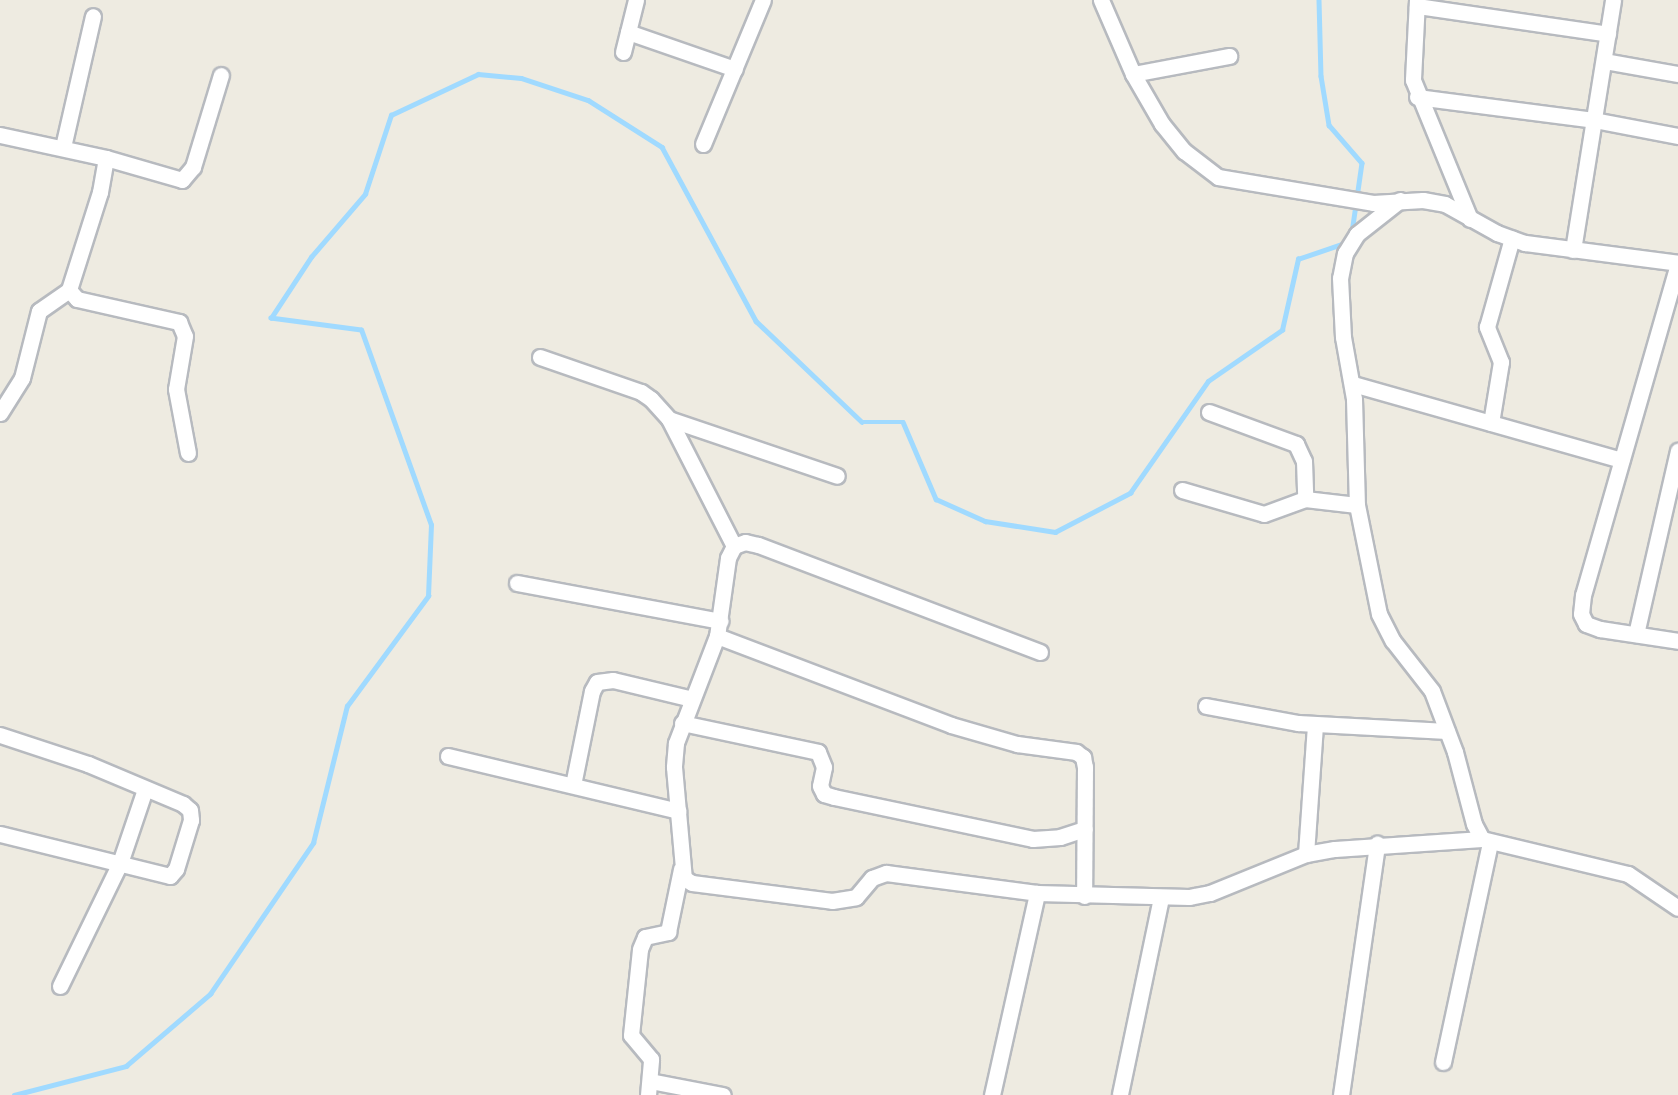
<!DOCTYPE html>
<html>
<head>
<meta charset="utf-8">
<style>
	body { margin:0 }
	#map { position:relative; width:1678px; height:1095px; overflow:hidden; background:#eeebe1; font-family:Quicksand,sans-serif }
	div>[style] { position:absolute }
	.stream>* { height:4.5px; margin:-2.25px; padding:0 2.25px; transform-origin:2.25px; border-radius:2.25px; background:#a0daff }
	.roads { filter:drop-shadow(2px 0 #b7babf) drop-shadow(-2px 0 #b7babf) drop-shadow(0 2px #b7babf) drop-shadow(0 -2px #b7babf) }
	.street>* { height:15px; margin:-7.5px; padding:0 7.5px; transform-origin:7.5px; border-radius:7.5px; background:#fff }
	span { translate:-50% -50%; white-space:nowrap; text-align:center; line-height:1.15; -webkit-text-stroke:4.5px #fff; paint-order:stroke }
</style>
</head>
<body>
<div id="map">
	<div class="stream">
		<i style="left:1319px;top:0;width:76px;rotate:88.5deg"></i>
		<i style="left:1321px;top:76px;width:50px;rotate:80.7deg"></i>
		<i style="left:1329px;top:125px;width:50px;rotate:49deg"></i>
		<i style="left:1362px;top:163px;width:70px;rotate:98.2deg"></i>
		<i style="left:14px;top:1095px;width:116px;rotate:-14.5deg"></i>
		<i style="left:126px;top:1066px;width:111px;rotate:-40.6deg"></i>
		<i style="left:210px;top:994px;width:183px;rotate:-55.7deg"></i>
		<i style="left:313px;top:843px;width:141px;rotate:-76.1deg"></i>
		<i style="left:347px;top:706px;width:137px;rotate:-53.6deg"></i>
		<i style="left:428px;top:596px;width:71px;rotate:-87.6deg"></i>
		<i style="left:431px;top:525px;width:207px;rotate:-109.7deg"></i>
		<i style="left:361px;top:330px;width:91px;rotate:-172.4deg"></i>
		<i style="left:271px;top:318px;width:73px;rotate:-56.7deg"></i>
		<i style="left:311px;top:257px;width:83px;rotate:-49.4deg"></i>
		<i style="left:365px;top:194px;width:83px;rotate:-71.8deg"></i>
		<i style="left:391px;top:115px;width:96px;rotate:-25.2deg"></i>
		<i style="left:478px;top:74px;width:43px;rotate:5.3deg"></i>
		<i style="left:521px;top:78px;width:71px;rotate:18.2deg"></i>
		<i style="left:588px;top:100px;width:88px;rotate:32.4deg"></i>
		<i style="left:662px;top:147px;width:198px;rotate:61.6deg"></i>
		<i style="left:756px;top:321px;width:146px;rotate:43.6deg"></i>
		<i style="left:862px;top:422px;width:41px"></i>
		<i style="left:903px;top:422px;width:84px;rotate:66.8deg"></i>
		<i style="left:936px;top:499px;width:54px;rotate:24.2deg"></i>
		<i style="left:985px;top:521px;width:71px;rotate:8.9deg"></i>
		<i style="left:1055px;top:532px;width:85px;rotate:-27.5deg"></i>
		<i style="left:1130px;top:493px;width:136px;rotate:-55.1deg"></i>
		<i style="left:1208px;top:381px;width:90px;rotate:-34.6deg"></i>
		<i style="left:1282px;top:330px;width:73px;rotate:-77.3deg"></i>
		<i style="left:1298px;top:259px;width:50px;rotate:-18.8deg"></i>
	</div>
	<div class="roads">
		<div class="street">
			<i style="left:1101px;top:0;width:81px;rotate:66.6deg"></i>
			<i style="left:1133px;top:74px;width:58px;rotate:59.9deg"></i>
			<i style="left:1162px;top:124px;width:35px;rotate:51deg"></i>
			<i style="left:1184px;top:151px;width:43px;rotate:37.4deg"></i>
			<i style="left:1218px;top:177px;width:157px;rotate:9.5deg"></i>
			<i style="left:1373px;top:203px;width:50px;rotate:-3.4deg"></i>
			<i style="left:1423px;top:200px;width:22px;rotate:10deg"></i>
			<i style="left:1445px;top:204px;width:60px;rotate:29.1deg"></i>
			<i style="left:1497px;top:233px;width:30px;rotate:20deg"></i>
			<i style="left:1525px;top:243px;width:154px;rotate:7.4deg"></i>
			<i style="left:1417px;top:0;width:80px;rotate:92.9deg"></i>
			<i style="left:1413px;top:80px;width:150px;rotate:67.7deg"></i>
			<i style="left:1417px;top:6px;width:193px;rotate:8.3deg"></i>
			<i style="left:628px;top:32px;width:113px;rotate:19.1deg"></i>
			<i style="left:623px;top:52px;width:54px;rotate:-76deg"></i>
			<i style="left:1604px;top:61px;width:75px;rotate:10deg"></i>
			<i style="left:1133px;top:74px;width:98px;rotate:-10.6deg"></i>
			<i style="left:1417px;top:97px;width:178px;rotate:7.4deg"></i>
			<i style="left:1594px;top:120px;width:86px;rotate:10.8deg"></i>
			<i style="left:0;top:135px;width:108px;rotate:12.2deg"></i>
			<i style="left:106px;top:158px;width:79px;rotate:16.1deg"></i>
			<i style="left:182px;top:180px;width:17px;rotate:-50deg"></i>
			<i style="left:193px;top:167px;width:96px;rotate:-73.1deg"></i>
			<i style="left:703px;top:144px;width:156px;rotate:-67.4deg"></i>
			<i style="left:63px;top:147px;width:134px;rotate:-77.1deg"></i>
			<i style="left:106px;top:158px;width:35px;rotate:100deg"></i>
			<i style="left:100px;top:192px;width:103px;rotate:107.6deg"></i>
			<i style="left:69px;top:290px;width:12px;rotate:48deg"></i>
			<i style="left:77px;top:299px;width:105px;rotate:12.7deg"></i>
			<i style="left:179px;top:322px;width:15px;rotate:67deg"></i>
			<i style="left:185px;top:336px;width:54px;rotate:99.6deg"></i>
			<i style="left:176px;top:389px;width:65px;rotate:79.4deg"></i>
			<i style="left:1400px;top:200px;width:55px;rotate:141.7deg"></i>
			<i style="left:1357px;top:234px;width:22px;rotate:122deg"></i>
			<i style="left:1345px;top:253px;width:25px;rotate:101deg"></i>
			<i style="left:1340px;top:278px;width:59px;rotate:87.1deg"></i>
			<i style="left:1343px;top:337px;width:63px;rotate:79.9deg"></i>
			<i style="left:1354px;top:399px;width:106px;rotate:88.4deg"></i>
			<i style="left:1357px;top:505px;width:111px;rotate:78.6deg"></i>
			<i style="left:1379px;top:614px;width:30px;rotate:63deg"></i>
			<i style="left:1393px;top:641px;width:63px;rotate:52deg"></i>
			<i style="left:1432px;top:691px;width:65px;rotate:69.3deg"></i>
			<i style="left:1455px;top:752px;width:74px;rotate:75.2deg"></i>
			<i style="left:1474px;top:824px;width:17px;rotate:62deg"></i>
			<i style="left:1482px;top:839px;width:150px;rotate:13.5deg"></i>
			<i style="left:1628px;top:874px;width:60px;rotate:34.2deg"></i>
			<i style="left:1573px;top:250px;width:253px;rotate:-80.9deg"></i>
			<i style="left:1678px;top:264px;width:344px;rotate:106deg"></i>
			<i style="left:1583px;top:595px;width:19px;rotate:96deg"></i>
			<i style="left:1581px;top:614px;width:11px;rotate:63deg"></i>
			<i style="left:1586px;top:624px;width:15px;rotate:20deg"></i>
			<i style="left:1600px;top:629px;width:79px;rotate:8.7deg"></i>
			<i style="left:540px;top:357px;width:107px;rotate:19.1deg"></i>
			<i style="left:641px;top:392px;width:12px;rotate:35deg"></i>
			<i style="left:651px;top:399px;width:27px;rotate:48deg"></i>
			<i style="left:669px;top:419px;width:143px;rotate:62.9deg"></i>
			<i style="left:1353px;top:384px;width:279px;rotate:15.8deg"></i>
			<i style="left:1209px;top:412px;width:93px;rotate:20.2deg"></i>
			<i style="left:1296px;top:444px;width:19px;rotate:65deg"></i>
			<i style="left:1304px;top:461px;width:38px;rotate:88deg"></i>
			<i style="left:0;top:413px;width:41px;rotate:-57.8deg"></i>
			<i style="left:22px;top:378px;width:69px;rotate:-75.8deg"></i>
			<i style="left:39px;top:311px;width:37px;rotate:-35deg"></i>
			<i style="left:669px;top:419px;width:177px;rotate:18.7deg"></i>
			<i style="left:1491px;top:423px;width:62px;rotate:-80.7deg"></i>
			<i style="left:1501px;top:362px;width:38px;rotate:-112deg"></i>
			<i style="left:1487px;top:327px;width:92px;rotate:-74.3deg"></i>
			<i style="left:1182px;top:490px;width:85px;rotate:16.3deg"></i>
			<i style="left:1264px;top:514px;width:44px;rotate:-20.1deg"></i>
			<i style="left:1305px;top:499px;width:52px;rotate:6.6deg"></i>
			<i style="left:517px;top:583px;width:207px;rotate:10.6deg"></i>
			<i style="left:1636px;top:634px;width:188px;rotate:-77.1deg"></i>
			<i style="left:717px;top:636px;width:250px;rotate:20.8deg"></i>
			<i style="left:951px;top:725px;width:69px;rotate:16.1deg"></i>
			<i style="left:1017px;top:744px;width:60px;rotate:7.7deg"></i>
			<i style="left:1076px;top:752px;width:9px;rotate:36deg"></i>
			<i style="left:1083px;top:757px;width:10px;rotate:79deg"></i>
			<i style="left:1085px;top:767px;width:129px;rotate:90.4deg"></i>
			<i style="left:1040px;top:652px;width:302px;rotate:-159.2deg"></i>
			<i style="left:758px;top:545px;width:13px;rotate:-167deg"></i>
			<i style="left:745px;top:542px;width:12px;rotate:160deg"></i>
			<i style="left:734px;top:546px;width:13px;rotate:117deg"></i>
			<i style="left:728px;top:558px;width:79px;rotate:98deg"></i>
			<i style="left:717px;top:636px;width:115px;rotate:111deg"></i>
			<i style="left:676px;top:743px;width:24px;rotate:95deg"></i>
			<i style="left:674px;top:767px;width:111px;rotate:84.9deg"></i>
			<i style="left:684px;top:878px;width:9px;rotate:32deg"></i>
			<i style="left:692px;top:883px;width:141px;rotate:7.3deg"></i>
			<i style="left:832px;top:901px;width:24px;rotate:-9deg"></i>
			<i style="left:856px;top:897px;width:25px;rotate:-50deg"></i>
			<i style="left:872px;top:878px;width:15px;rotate:-20deg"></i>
			<i style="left:886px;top:873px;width:152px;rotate:7.5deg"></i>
			<i style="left:1037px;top:893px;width:152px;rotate:1.5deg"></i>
			<i style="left:1189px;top:897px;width:21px;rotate:-11deg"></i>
			<i style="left:1210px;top:893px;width:104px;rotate:-22.1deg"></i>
			<i style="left:1306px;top:854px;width:29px;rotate:-10deg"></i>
			<i style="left:1335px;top:849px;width:147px;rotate:-3.9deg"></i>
			<i style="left:1206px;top:706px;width:94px;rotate:10.5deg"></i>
			<i style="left:1298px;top:723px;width:149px;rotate:3.1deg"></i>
			<i style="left:682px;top:723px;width:139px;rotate:12deg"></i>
			<i style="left:818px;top:752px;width:16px;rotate:68deg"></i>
			<i style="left:824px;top:767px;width:19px;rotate:102deg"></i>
			<i style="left:820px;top:786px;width:9px;rotate:63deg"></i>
			<i style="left:824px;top:794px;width:10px;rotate:17deg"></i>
			<i style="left:834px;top:797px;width:203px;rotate:11.9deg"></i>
			<i style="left:1033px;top:839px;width:27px;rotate:-4deg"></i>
			<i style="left:1060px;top:837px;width:26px;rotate:-18deg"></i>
			<i style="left:0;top:735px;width:93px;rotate:18.2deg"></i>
			<i style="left:88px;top:764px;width:103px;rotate:22.8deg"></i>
			<i style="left:183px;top:804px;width:9px;rotate:41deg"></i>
			<i style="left:190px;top:810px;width:10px;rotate:84deg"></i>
			<i style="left:191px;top:820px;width:51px;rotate:107deg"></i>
			<i style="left:176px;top:869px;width:9px;rotate:131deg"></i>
			<i style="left:170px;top:876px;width:175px;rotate:-166.1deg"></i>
			<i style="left:448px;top:756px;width:237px;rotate:13.4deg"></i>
			<i style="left:573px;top:785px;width:96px;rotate:-78.6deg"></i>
			<i style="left:592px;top:691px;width:10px;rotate:-61deg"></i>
			<i style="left:597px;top:682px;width:16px;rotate:-7deg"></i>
			<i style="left:613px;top:680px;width:81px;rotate:13.5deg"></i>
			<i style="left:1306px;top:854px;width:130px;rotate:-86deg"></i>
			<i style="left:60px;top:986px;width:137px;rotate:-64deg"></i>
			<i style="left:120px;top:863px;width:78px;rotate:-71.3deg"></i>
			<i style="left:1443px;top:1062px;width:225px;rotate:-77.9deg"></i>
			<i style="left:650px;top:1081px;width:74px;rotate:10.9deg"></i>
			<i style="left:1120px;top:1094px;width:201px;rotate:-78.2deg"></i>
			<i style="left:648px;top:1095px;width:36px;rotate:-85deg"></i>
			<i style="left:651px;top:1059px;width:31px;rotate:-130deg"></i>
			<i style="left:631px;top:1035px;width:86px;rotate:-84deg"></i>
			<i style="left:640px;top:949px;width:13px;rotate:-67deg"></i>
			<i style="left:645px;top:937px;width:24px;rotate:-12deg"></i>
			<i style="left:668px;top:932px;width:64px;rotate:-78.3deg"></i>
			<i style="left:992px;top:1095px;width:207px;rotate:-77.4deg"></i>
			<i style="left:1341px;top:1095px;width:254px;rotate:-81.8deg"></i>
		</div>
	</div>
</div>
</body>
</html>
